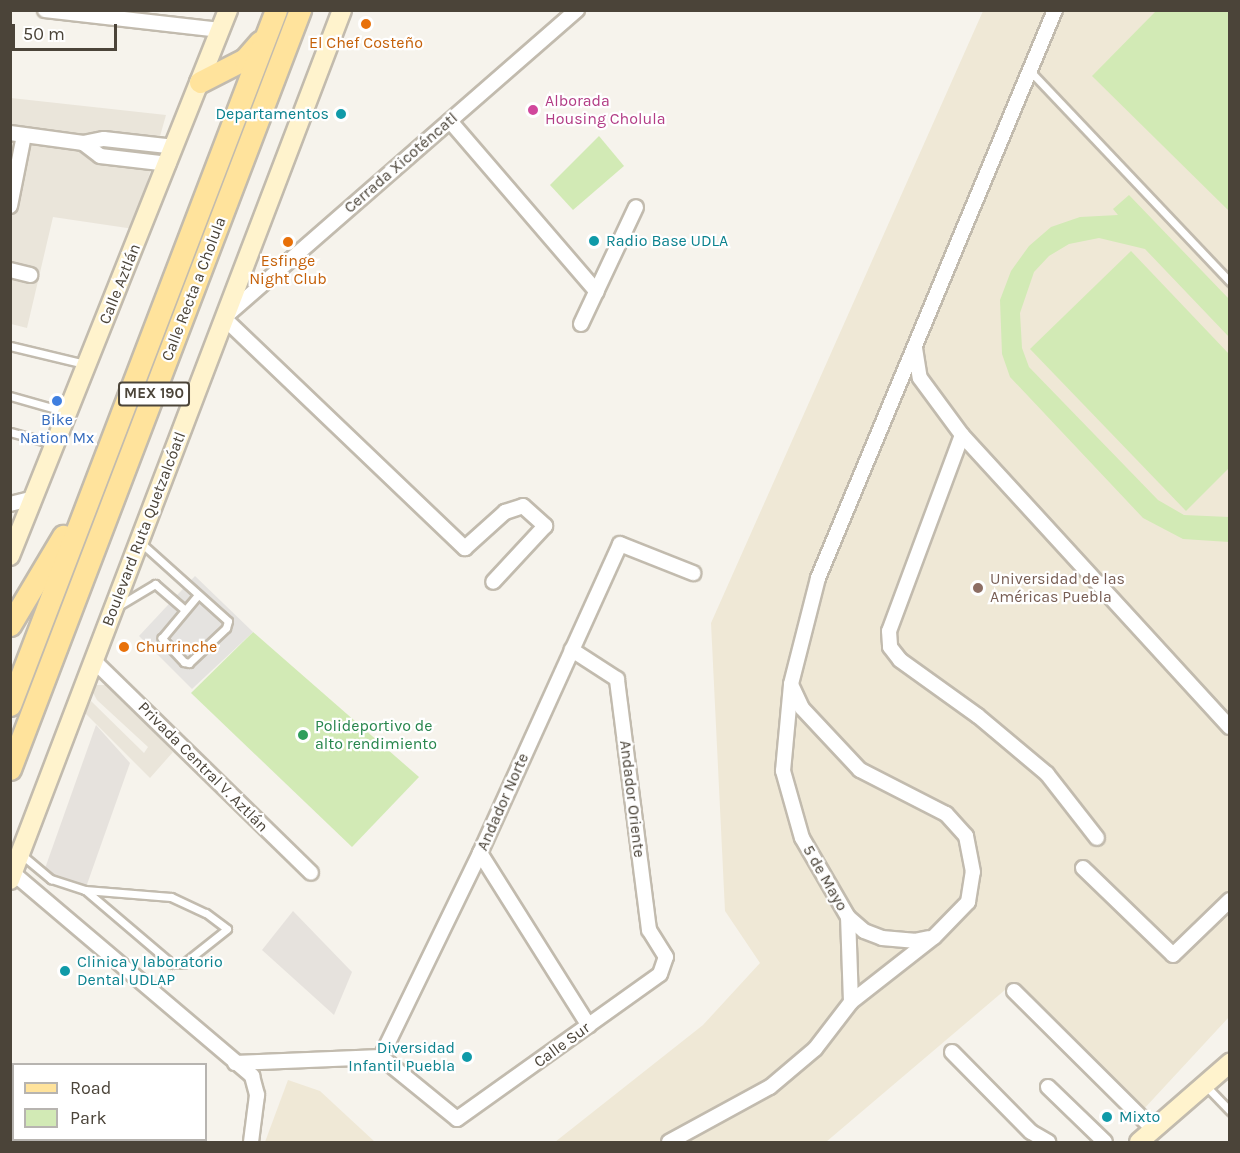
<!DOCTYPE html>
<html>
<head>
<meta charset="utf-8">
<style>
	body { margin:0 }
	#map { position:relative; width:1240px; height:1153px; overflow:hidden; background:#f6f3ec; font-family:Karla,sans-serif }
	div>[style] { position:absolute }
	.residential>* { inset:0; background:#eae5da }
	.industrial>* { inset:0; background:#e6e2dd }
	.education>* { inset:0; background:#efe8d6 }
	.green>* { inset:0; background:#d2eab5 }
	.parking>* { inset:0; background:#e5e3e0 }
	.roads { filter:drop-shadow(2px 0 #c2bbae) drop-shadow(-2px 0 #c2bbae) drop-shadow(0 2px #c2bbae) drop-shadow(0 -2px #c2bbae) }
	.lane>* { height:7px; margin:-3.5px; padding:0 3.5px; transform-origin:3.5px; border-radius:3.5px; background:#fff }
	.street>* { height:14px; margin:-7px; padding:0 7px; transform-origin:7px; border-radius:7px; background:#fff }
	.secondary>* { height:18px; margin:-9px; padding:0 9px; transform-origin:9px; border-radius:9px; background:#fff3cd }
	.primary>* { height:21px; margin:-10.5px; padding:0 10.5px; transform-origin:10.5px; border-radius:10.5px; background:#ffe39c }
	.dots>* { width:16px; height:16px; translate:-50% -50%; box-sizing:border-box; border:3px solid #fff; border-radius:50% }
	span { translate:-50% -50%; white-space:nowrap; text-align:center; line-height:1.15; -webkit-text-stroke:4.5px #fff; paint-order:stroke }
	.shield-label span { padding:2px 4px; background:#fff; border:2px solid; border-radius:4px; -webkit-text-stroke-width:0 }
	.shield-label { font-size:15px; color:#4b4439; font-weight:700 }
	.food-label { font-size:16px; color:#c56008 }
	.left { translate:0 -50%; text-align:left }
	.hotel-label { font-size:16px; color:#b23c85 }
	.culture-label { font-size:16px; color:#0d838f }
	.right { translate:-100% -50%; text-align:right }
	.street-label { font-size:16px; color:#4b4439 }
	.shop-label { font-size:16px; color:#366cbe }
	.education-label { font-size:16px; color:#785e54 }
	.leisure-label { font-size:16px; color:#27864d }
	.frame { position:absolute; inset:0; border:12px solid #4b4439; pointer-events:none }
	.legend { position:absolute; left:12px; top:1063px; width:195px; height:78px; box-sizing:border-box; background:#fff; border:2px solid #b7b4b0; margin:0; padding:8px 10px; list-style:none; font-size:18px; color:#4b4439 }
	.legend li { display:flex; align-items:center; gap:12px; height:30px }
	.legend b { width:30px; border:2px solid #b7b4b0 }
	.scale { position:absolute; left:12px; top:24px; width:105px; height:27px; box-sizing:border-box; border:3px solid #4b4439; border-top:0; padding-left:8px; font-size:18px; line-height:21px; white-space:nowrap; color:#4b4439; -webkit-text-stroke:4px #fff; paint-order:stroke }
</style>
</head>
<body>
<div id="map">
	<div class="residential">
		<i style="clip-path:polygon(11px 98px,166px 115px,134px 229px,53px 217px,27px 328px,11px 324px)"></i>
		<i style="clip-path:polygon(94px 685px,105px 685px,173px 752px,150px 778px,85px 713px,91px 701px,144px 753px,148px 747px,97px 700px,92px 691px)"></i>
	</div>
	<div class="industrial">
		<i style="clip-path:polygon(96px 725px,130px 763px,85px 890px,43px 874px)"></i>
		<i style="clip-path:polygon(293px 911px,352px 972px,334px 1015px,262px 950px)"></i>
	</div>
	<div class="education">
		<i style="clip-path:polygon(983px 11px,1229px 11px,1229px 1017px,1142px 1111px,1012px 984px,826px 1142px,555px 1142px,703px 1025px,760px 963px,725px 911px,711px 623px)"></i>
		<i style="clip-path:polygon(288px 1080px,320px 1091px,375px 1142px,265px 1142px)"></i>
	</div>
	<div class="green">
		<i style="clip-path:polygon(1156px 11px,1229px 11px,1229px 211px,1092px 76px)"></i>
		<i style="clip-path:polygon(599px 136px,624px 166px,573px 210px,550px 185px)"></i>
		<i style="clip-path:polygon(1129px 195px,1229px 299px,1229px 337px,1145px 249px,1099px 238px,1069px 244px,1049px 256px,1034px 272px,1020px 313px,1022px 348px,1029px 367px,1158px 500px,1184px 515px,1229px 517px,1229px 542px,1183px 539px,1143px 518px,1010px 377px,1002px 354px,1000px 300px,1011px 271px,1029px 246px,1051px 227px,1080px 217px,1118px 215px,1113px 209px)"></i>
		<i style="clip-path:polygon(1131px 251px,1229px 354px,1229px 468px,1186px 511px,1030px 349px)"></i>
		<i style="clip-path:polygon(253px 632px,419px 777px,352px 847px,191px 693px)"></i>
	</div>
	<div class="parking">
		<i style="clip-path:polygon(195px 576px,253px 632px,192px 689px,139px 636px)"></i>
	</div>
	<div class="roads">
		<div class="lane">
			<i style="left:1030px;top:71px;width:291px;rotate:46.5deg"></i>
			<i style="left:10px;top:346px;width:77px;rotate:13.5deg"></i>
			<i style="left:10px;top:396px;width:58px;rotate:15.9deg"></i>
			<i style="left:10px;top:432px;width:46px;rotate:15.3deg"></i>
			<i style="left:140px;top:542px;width:118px;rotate:41.9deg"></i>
			<i style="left:228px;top:621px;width:7px;rotate:106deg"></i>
			<i style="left:226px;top:628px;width:51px;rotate:136.6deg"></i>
			<i style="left:189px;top:663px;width:5px;rotate:-169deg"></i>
			<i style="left:184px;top:662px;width:33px;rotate:-133deg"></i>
			<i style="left:162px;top:638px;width:56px;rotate:-50.1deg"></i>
			<i style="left:120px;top:605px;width:41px;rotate:-31deg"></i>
			<i style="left:155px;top:584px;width:38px;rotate:41deg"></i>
			<i style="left:22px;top:855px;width:38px;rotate:40deg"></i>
			<i style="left:51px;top:879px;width:36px;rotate:18deg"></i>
			<i style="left:85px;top:890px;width:86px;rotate:4.7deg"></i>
			<i style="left:171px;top:897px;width:38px;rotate:25deg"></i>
			<i style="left:206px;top:913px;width:26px;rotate:37deg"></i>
			<i style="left:227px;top:929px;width:56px;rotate:141.5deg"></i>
			<i style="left:183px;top:964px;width:11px;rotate:180deg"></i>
			<i style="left:172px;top:964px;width:114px;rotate:-139.6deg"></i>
			<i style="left:1206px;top:1086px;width:35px;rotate:46deg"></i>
		</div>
		<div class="street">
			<i style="left:45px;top:10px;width:176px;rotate:6.5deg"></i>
			<i style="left:450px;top:121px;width:225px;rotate:49.3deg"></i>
			<i style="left:10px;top:133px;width:74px;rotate:7.8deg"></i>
			<i style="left:83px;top:143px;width:21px;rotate:-11deg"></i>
			<i style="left:104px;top:139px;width:71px;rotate:6.4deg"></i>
			<i style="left:83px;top:143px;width:21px;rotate:37deg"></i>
			<i style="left:100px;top:156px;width:69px;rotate:6.6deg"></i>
			<i style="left:10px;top:206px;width:72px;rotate:-78.8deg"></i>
			<i style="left:10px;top:270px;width:21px;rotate:14deg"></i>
			<i style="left:226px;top:316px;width:466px;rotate:-41.1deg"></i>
			<i style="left:225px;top:319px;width:332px;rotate:43.7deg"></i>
			<i style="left:465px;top:548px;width:54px;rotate:-42deg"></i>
			<i style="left:505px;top:512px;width:19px;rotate:-18deg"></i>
			<i style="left:523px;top:506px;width:30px;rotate:42deg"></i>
			<i style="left:545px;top:526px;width:76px;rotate:132.9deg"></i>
			<i style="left:581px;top:324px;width:129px;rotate:-64.8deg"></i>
			<i style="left:915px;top:348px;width:30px;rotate:81deg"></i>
			<i style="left:920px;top:378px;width:71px;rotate:53.6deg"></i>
			<i style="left:962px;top:435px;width:396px;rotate:47.5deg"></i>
			<i style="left:962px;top:435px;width:209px;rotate:110.4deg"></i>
			<i style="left:889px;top:631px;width:16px;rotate:86deg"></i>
			<i style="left:890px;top:647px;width:16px;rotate:52deg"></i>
			<i style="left:900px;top:660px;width:96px;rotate:35.7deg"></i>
			<i style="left:978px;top:716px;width:90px;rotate:40deg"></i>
			<i style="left:1047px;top:774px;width:81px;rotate:52deg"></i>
			<i style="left:10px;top:504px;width:25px;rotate:-14deg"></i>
			<i style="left:94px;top:661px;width:303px;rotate:44.3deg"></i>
			<i style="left:480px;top:853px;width:204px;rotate:57.8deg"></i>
			<i style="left:1083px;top:868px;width:125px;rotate:44deg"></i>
			<i style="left:1173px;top:955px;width:79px;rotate:-44deg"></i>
			<i style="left:13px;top:873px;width:314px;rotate:40.3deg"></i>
			<i style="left:252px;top:1076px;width:20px;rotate:75deg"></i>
			<i style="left:257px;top:1095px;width:47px;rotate:97.3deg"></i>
			<i style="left:848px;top:917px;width:21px;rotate:41deg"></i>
			<i style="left:864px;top:931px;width:19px;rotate:21deg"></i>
			<i style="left:882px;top:938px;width:32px;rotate:5deg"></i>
			<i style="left:914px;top:941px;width:15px;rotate:-11deg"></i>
			<i style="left:1014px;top:991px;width:196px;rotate:44.8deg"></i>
			<i style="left:851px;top:1002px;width:85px;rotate:-92deg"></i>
			<i style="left:848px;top:917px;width:91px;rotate:-120.2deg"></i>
			<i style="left:802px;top:838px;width:70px;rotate:-105.8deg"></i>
			<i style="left:783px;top:771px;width:87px;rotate:-84.7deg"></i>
			<i style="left:791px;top:684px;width:109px;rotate:-75.7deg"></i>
			<i style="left:818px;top:578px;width:615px;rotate:-67.35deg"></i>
			<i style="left:952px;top:1052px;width:112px;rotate:45.4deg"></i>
			<i style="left:1031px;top:1132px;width:20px;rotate:30deg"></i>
			<i style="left:381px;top:1057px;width:227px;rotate:-64.1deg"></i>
			<i style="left:480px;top:853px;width:339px;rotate:-65.6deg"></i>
			<i style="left:620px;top:544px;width:79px;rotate:21.7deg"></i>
			<i style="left:235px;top:1063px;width:146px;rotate:-2.4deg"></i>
			<i style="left:381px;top:1057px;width:98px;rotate:39.2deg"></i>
			<i style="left:457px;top:1119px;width:249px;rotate:-35.5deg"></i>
			<i style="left:660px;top:974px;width:18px;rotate:-71deg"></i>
			<i style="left:666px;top:957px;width:32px;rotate:-122deg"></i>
			<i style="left:649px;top:930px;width:253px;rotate:-97.3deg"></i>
			<i style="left:617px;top:679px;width:54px;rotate:-147.2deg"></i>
			<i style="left:1048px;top:1087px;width:79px;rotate:44deg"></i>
			<i style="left:669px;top:1142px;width:115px;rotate:-28.6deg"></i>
			<i style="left:770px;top:1087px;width:59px;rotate:-40.2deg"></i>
			<i style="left:815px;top:1049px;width:59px;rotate:-52.5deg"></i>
			<i style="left:851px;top:1002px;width:105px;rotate:-38.1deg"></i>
			<i style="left:934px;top:937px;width:49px;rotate:-45.8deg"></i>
			<i style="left:968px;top:902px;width:30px;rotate:-81deg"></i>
			<i style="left:973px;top:872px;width:37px;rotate:-101deg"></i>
			<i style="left:966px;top:836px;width:30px;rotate:-132deg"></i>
			<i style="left:946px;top:814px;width:97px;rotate:-152.9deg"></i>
			<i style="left:860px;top:770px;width:85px;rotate:-133.1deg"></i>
			<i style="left:802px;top:708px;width:26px;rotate:-115deg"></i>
		</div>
		<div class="secondary">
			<i style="left:10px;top:556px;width:588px;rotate:-68.23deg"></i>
			<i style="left:10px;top:880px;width:931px;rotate:-69.11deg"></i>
			<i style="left:1139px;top:1142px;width:121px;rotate:-41deg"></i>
		</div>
		<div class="primary">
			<i style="left:200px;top:82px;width:51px;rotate:-27.1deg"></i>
			<i style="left:245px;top:59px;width:23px;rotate:-49deg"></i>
			<i style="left:10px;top:625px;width:104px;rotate:-59.2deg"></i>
			<i style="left:10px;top:705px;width:744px;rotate:-69.06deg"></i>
			<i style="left:10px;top:769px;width:813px;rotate:-69.09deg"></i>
		</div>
	</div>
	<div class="dots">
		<i style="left:366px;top:24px;background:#e8710a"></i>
		<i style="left:533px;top:110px;background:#d1479c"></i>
		<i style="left:341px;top:114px;background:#0f9aa8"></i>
		<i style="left:594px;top:241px;background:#0f9aa8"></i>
		<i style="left:288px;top:242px;background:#e8710a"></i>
		<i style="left:57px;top:401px;background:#3f7fe0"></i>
		<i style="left:978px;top:588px;background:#8d6e63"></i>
		<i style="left:124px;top:647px;background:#e8710a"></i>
		<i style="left:303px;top:735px;background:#2e9e5b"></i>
		<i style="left:65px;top:971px;background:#0f9aa8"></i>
		<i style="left:467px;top:1057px;background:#0f9aa8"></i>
		<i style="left:1107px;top:1117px;background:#0f9aa8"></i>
	</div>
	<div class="shield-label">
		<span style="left:154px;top:394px">MEX 190</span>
	</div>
	<div class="food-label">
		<span style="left:366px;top:43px">El Chef Costeño</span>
		<span style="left:288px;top:270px">Esfinge<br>Night Club</span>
		<span class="left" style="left:136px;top:647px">Churrinche</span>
	</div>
	<div class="hotel-label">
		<span class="left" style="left:545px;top:110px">Alborada<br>Housing Cholula</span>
	</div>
	<div class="culture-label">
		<span class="right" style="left:329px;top:114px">Departamentos</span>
		<span class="left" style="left:606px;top:241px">Radio Base UDLA</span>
		<span class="left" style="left:77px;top:971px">Clinica y laboratorio<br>Dental UDLAP</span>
		<span class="right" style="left:455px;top:1057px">Diversidad<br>Infantil Puebla</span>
		<span class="left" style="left:1119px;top:1117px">Mixto</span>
	</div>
	<div class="street-label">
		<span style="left:401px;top:163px;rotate:-41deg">Cerrada Xicoténcatl</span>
		<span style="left:120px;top:284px;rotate:-68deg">Calle Aztlán</span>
		<span style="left:194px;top:289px;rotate:-69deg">Calle Recta a Cholula</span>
		<span style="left:144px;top:529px;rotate:-69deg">Boulevard Ruta Quetzalcóatl</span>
		<span style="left:203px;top:767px;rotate:45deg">Privada Central V. Aztlán</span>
		<span style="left:632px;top:799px;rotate:83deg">Andador Oriente</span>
		<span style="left:503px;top:802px;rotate:-66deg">Andador Norte</span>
		<span style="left:825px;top:878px;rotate:60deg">5 de Mayo</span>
		<span style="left:562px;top:1045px;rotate:-36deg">Calle Sur</span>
	</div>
	<div class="shop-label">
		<span style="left:57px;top:429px">Bike<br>Nation Mx</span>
	</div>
	<div class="education-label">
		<span class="left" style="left:990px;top:588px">Universidad de las<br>Américas Puebla</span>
	</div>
	<div class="leisure-label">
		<span class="left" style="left:315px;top:735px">Polideportivo de<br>alto rendimiento</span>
	</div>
	<div class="frame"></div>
	<ul class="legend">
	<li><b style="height:8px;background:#ffe39c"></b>Road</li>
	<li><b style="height:16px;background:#d2eab5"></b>Park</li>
	</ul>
	<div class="scale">50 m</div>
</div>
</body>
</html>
